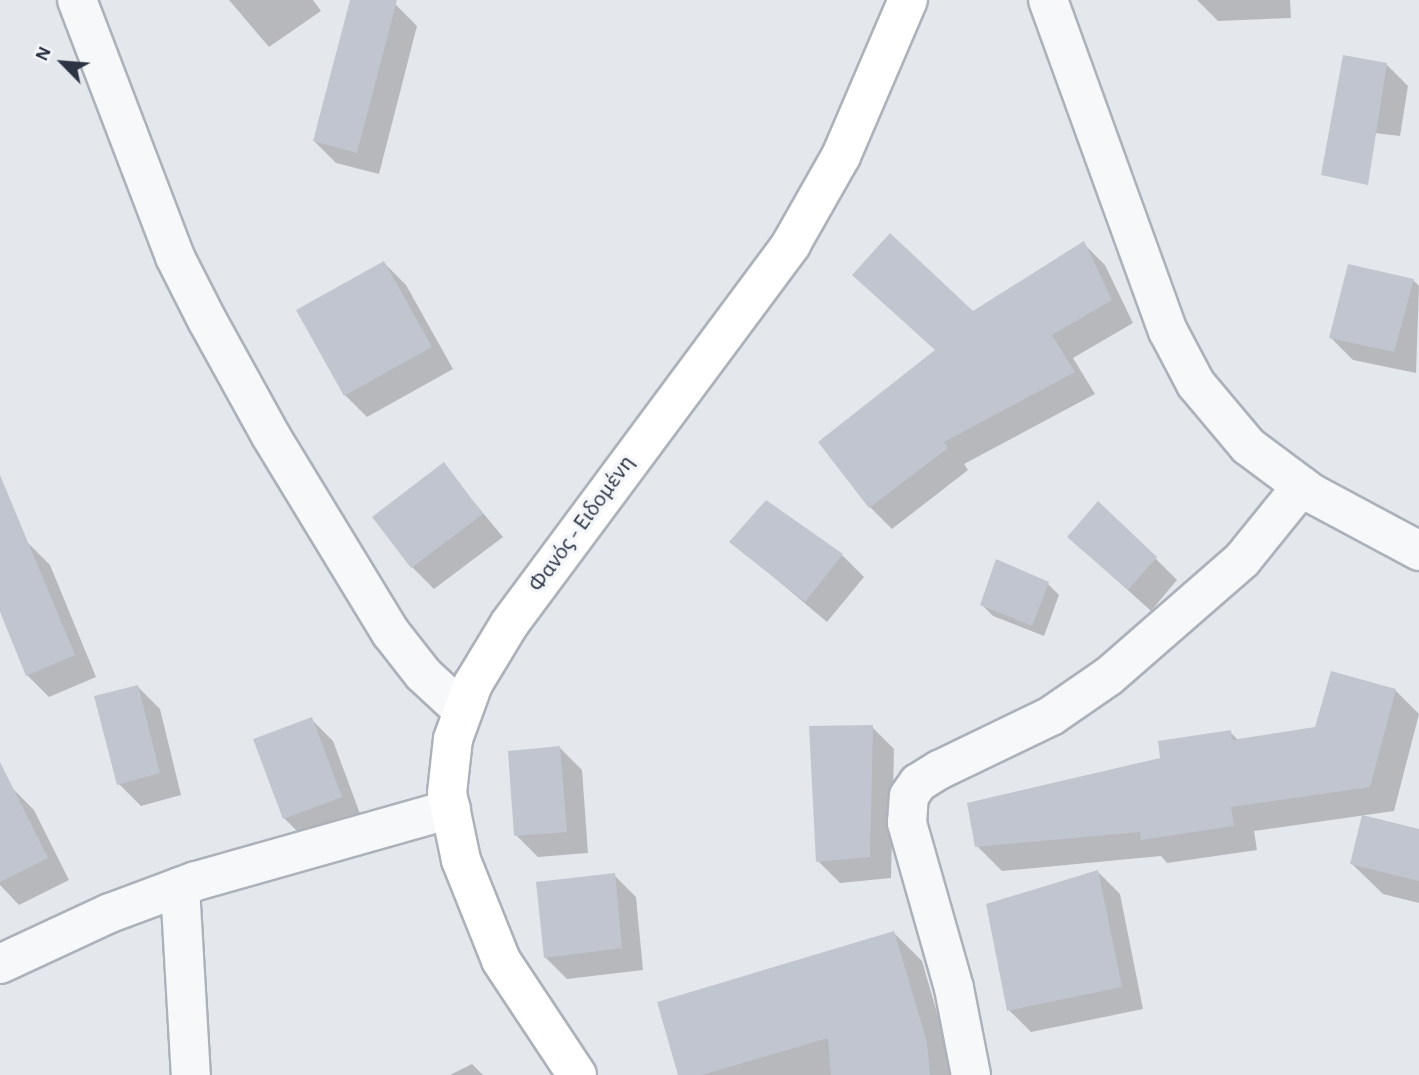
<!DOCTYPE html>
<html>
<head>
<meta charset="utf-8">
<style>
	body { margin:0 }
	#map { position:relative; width:1419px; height:1075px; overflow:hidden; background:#e4e7ec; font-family:"Alegreya Sans",sans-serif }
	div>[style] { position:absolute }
	.shadow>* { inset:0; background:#0003 }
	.building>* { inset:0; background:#c1c5cf }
	.roads { filter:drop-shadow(2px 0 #acb1ba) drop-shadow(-2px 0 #acb1ba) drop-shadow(0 2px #acb1ba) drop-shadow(0 -2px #acb1ba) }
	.street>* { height:38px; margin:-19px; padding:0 19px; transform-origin:19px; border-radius:19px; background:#f7f8fa }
	.secondary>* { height:38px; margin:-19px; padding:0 19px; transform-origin:19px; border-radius:19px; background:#fff }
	span { translate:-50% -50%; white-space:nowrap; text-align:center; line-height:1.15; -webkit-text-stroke:7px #f4f6f9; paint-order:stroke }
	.street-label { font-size:24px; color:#2b3345 }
	.north { position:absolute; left:28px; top:28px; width:70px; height:70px; -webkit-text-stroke:5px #f4f6f9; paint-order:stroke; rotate:295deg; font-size:19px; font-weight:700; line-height:28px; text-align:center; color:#2b3345 }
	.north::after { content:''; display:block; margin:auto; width:24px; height:32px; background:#2b3345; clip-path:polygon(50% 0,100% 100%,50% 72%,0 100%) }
</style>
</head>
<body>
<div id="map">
	<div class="shadow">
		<i style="clip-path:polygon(229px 0,313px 0,321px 11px,269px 47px)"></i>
		<i style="clip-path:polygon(351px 0,395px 4px,417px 26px,379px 174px,336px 163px,314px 141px)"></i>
		<i style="clip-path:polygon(1197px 0,1290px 0,1291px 18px,1218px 21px)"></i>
		<i style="clip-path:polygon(1386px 64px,1408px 86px,1400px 136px,1357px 131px)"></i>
		<i style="clip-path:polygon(1083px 243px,1105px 265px,1133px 323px,1073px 358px,1095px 394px,964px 464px,968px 470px,892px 529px,870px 507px,937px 351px,854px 275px,973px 314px)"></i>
		<i style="clip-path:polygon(384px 263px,406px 285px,453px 369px,367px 417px,345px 395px)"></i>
		<i style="clip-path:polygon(1413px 280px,1419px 286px,1416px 373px,1353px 360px,1331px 338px)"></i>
		<i style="clip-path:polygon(443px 465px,503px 537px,434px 589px,412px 567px)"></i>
		<i style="clip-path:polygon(1069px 537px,1155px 558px,1177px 580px,1151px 611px)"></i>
		<i style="clip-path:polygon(731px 541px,842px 555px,864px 577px,827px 622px)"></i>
		<i style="clip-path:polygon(28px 543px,50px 565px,96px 677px,49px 697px,27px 675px,0 607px,0 554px)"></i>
		<i style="clip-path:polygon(1048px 584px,1059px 595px,1044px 636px,993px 616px,982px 605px)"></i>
		<i style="clip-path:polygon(1332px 674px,1396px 691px,1419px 714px,1394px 811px,1254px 831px,1257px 850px,1167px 863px,1161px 856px,1002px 871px,977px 846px,1162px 759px,1230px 732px,1239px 741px,1317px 729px)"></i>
		<i style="clip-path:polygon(138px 687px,160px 709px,181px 795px,141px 806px,119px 784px)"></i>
		<i style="clip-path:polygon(311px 719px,333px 741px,362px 819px,306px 840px,284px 818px,255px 740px)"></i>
		<i style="clip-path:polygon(872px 727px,894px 749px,891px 878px,840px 883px,818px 861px)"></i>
		<i style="clip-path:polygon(560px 748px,582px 770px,588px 853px,538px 857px,516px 835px)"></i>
		<i style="clip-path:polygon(12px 788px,34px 810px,69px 880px,19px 905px,0 885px,0 794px)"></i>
		<i style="clip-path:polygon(1419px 831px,1419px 903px,1383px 894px,1352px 864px)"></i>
		<i style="clip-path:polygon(1098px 872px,1120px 894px,1143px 1009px,1031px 1032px,1009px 1010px)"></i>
		<i style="clip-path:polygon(614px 875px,636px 897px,643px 970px,567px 979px,545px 957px)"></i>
		<i style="clip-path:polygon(894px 933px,922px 961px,955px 1075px,680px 1075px)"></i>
		<i style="clip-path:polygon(472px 1064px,483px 1075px,450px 1075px)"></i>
	</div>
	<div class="building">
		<i style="clip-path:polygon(350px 0,397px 0,357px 153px,313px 141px)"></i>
		<i style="clip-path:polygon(1343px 55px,1387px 63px,1368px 185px,1321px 175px)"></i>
		<i style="clip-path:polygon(890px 233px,973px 311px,1084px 241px,1112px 300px,1052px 335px,1075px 372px,944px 442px,948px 448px,869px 508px,818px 442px,935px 350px,852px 275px)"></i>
		<i style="clip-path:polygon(384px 261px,432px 347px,344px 396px,296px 310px)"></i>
		<i style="clip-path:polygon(1348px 264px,1414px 279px,1394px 352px,1329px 338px)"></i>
		<i style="clip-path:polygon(444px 462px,483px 514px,411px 568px,372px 517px)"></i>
		<i style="clip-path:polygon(0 475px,75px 655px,26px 676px,0 612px)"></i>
		<i style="clip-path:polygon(766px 500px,843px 554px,805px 602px,729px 542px)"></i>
		<i style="clip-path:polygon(1098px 501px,1157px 557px,1128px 590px,1067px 537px)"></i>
		<i style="clip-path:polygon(996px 559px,1049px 582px,1032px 626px,980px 605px)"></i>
		<i style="clip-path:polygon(1331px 671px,1396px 689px,1370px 787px,1231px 807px,1234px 826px,1141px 840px,1140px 832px,975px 847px,967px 803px,1160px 758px,1158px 741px,1231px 730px,1232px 740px,1315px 727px)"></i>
		<i style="clip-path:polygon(138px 685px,160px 773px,117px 785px,94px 696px)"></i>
		<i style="clip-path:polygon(312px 717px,342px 797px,283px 819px,253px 739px)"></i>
		<i style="clip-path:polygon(873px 725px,870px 857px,816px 862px,809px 726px)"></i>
		<i style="clip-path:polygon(560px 746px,567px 832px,514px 836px,508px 751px)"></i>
		<i style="clip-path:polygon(0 762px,48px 858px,0 882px)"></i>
		<i style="clip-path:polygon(1362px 815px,1419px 829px,1419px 881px,1350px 864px)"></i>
		<i style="clip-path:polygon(1098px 870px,1122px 987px,1007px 1011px,986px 904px)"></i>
		<i style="clip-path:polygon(615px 873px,622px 948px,544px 958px,536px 882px)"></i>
		<i style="clip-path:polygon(894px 931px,927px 1042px,930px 1075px,831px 1075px,828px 1038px,702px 1075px,678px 1075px,657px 1002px)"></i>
	</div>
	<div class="roads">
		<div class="street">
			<i style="left:77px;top:0;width:275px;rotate:69.1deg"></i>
			<i style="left:175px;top:257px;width:71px;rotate:63.1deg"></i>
			<i style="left:207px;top:320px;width:132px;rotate:61.1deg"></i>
			<i style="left:271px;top:436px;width:231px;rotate:58.7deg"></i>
			<i style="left:391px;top:633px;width:52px;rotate:52deg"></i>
			<i style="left:423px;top:674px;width:54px;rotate:42.8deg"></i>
			<i style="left:1048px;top:0;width:352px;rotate:70.1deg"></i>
			<i style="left:1168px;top:331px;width:60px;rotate:62.2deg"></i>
			<i style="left:1196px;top:384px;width:81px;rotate:50deg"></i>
			<i style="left:1248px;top:446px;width:79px;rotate:36.7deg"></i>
			<i style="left:1311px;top:493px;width:123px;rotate:28.2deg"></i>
			<i style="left:180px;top:887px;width:188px;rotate:86.7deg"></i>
			<i style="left:0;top:964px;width:121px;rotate:-24.9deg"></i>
			<i style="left:110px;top:913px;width:92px;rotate:-20.4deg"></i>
			<i style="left:196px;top:881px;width:265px;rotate:-15.8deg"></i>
			<i style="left:971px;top:1075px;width:89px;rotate:-101.1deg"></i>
			<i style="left:954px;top:988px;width:172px;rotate:-105.9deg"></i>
			<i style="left:907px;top:823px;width:27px;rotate:-86deg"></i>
			<i style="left:909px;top:796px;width:16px;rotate:-55deg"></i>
			<i style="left:918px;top:783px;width:25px;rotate:-32deg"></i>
			<i style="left:939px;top:770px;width:124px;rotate:-25.7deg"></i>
			<i style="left:1051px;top:716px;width:70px;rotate:-34.6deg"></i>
			<i style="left:1109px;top:676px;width:176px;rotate:-41.1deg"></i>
			<i style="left:1242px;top:560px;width:95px;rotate:-51deg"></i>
		</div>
		<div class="secondary">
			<i style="left:577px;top:1075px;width:138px;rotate:-123.5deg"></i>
			<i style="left:501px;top:960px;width:108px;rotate:-111.8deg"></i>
			<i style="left:461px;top:860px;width:68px;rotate:-101.8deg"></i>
			<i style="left:447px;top:793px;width:54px;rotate:-83.7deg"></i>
			<i style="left:453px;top:739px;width:59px;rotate:-70deg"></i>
			<i style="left:473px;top:684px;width:71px;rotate:-58.8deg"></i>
			<i style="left:510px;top:623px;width:472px;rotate:-53.4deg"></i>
			<i style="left:791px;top:244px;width:101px;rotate:-60.4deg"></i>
			<i style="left:841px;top:156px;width:170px;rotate:-66.8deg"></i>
		</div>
	</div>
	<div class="street-label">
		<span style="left:582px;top:524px;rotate:-54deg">Φανός - Ειδομένη</span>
	</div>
	<div class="north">N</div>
</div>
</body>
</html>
